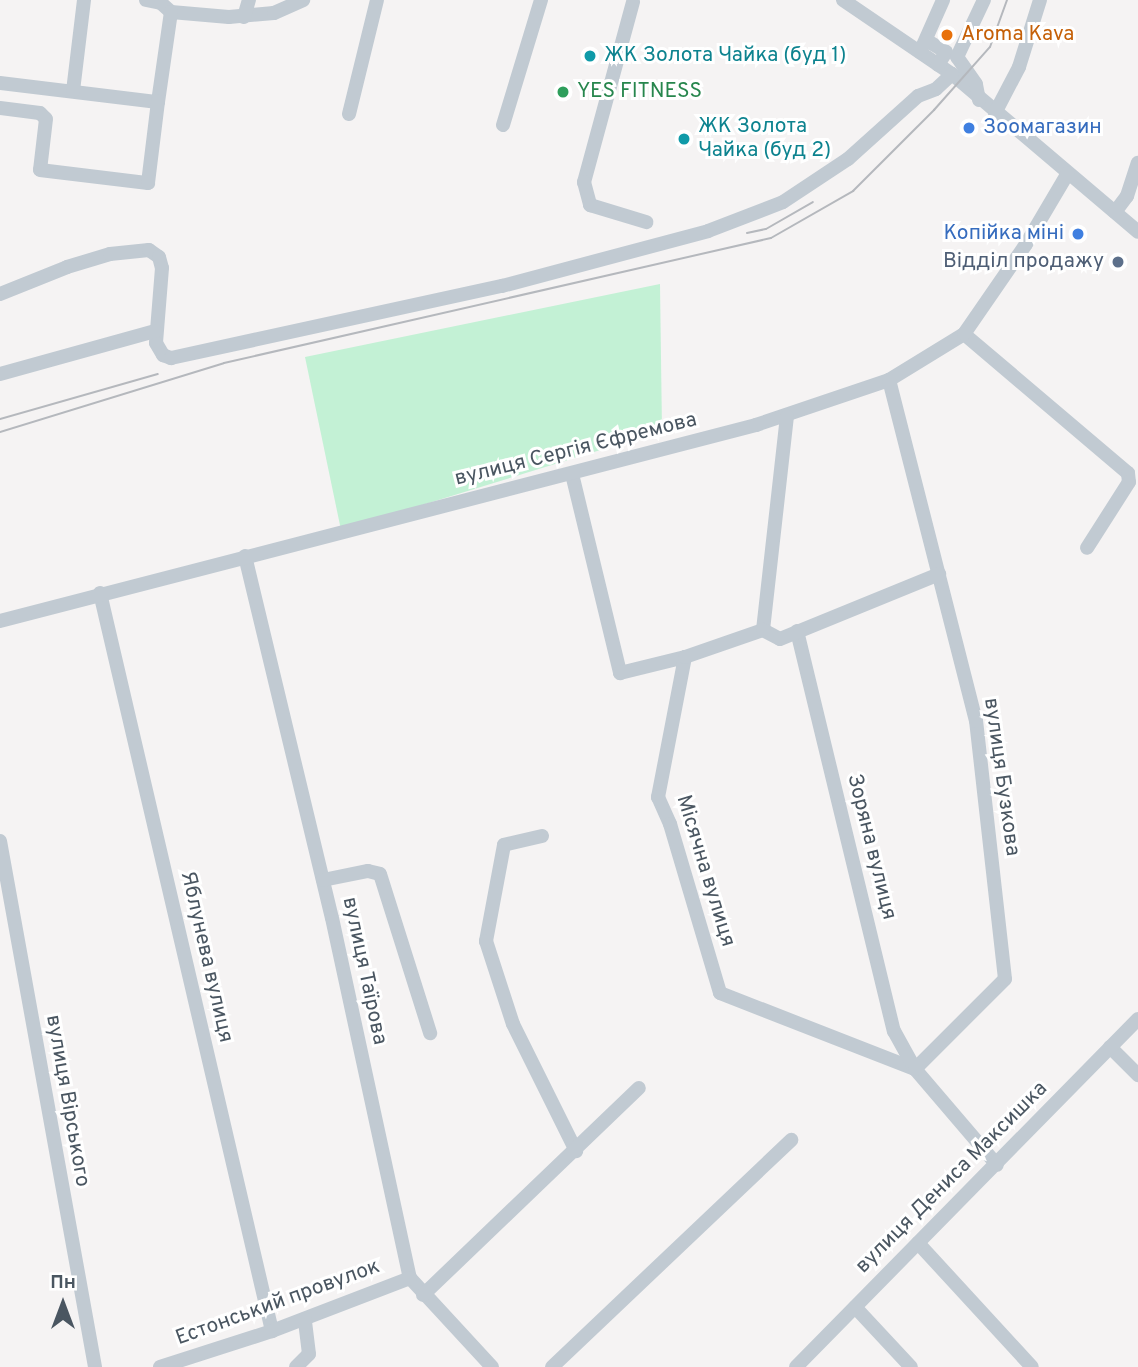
<!DOCTYPE html>
<html>
<head>
<meta charset="utf-8">
<style>
	body { margin:0 }
	#map { position:relative; width:1138px; height:1367px; overflow:hidden; background:#f5f3f3; font-family:Overpass,sans-serif }
	div>[style] { position:absolute }
	.green>* { inset:0; background:#c3f1d5 }
	.minor>* { height:14px; margin:-7px; padding:0 7px; transform-origin:7px; border-radius:7px; background:#c1cad2 }
	.tram>* { height:2px; margin:-1px; padding:0 1px; transform-origin:1px; border-radius:1px; background:#b5b8bd }
	.dots>* { width:19px; height:19px; translate:-50% -50%; box-sizing:border-box; border:4px solid #fff; border-radius:50% }
	span { translate:-50% -50%; white-space:nowrap; text-align:center; line-height:1.15; -webkit-text-stroke:6px #fff; paint-order:stroke }
	.food-label { font-size:21px; color:#c56008 }
	.left { translate:0 -50%; text-align:left }
	.culture-label { font-size:21px; color:#0d838f }
	.leisure-label { font-size:21px; color:#27864d }
	.shop-label { font-size:21px; color:#366cbe }
	.right { translate:-100% -50%; text-align:right }
	.service-label { font-size:21px; color:#4e5e75 }
	.street-label { font-size:21px; color:#4a5661 }
	.north { position:absolute; left:28px; top:1269px; width:70px; height:70px; -webkit-text-stroke:5px #fff; paint-order:stroke; rotate:0deg; font-size:19px; font-weight:700; line-height:28px; text-align:center; color:#4a5661 }
	.north::after { content:''; display:block; margin:auto; width:24px; height:32px; background:#4a5661; clip-path:polygon(50% 0,100% 100%,50% 72%,0 100%) }
</style>
</head>
<body>
<div id="map">
	<div class="green">
		<i style="clip-path:polygon(660px 284px,662px 431px,341px 530px,305px 357px)"></i>
	</div>
	<div class="minor">
		<i style="left:146px;top:0;width:15px;rotate:11deg"></i>
		<i style="left:161px;top:3px;width:13px;rotate:42deg"></i>
		<i style="left:171px;top:12px;width:58px;rotate:4.9deg"></i>
		<i style="left:229px;top:17px;width:45px;rotate:-5.1deg"></i>
		<i style="left:274px;top:13px;width:32px;rotate:-24deg"></i>
		<i style="left:843px;top:0;width:132px;rotate:34.2deg"></i>
		<i style="left:952px;top:74px;width:244px;rotate:40.3deg"></i>
		<i style="left:633px;top:2px;width:187px;rotate:105.2deg"></i>
		<i style="left:584px;top:182px;width:24px;rotate:75deg"></i>
		<i style="left:590px;top:205px;width:59px;rotate:16.9deg"></i>
		<i style="left:244px;top:17px;width:18px;rotate:-74deg"></i>
		<i style="left:926px;top:40px;width:23px;rotate:31deg"></i>
		<i style="left:946px;top:52px;width:15px;rotate:122deg"></i>
		<i style="left:920px;top:52px;width:57px;rotate:-66.1deg"></i>
		<i style="left:0;top:83px;width:159px;rotate:6.9deg"></i>
		<i style="left:158px;top:102px;width:91px;rotate:-81.8deg"></i>
		<i style="left:73px;top:91px;width:92px;rotate:-83.1deg"></i>
		<i style="left:979px;top:100px;width:16px;rotate:-101deg"></i>
		<i style="left:976px;top:84px;width:33px;rotate:-125deg"></i>
		<i style="left:957px;top:57px;width:63px;rotate:-64.7deg"></i>
		<i style="left:0;top:108px;width:40px;rotate:7.1deg"></i>
		<i style="left:40px;top:113px;width:8px;rotate:45deg"></i>
		<i style="left:46px;top:119px;width:51px;rotate:96.7deg"></i>
		<i style="left:40px;top:170px;width:109px;rotate:6.9deg"></i>
		<i style="left:148px;top:183px;width:82px;rotate:-83deg"></i>
		<i style="left:995px;top:113px;width:52px;rotate:-62.4deg"></i>
		<i style="left:1019px;top:67px;width:70px;rotate:-72.6deg"></i>
		<i style="left:349px;top:114px;width:117px;rotate:-76.2deg"></i>
		<i style="left:503px;top:125px;width:131px;rotate:-73.1deg"></i>
		<i style="left:1115px;top:212px;width:20px;rotate:-53deg"></i>
		<i style="left:1127px;top:196px;width:35px;rotate:-72deg"></i>
		<i style="left:0;top:294px;width:72px;rotate:-21.9deg"></i>
		<i style="left:67px;top:267px;width:45px;rotate:-16.8deg"></i>
		<i style="left:110px;top:254px;width:39px;rotate:-6deg"></i>
		<i style="left:149px;top:250px;width:12px;rotate:35deg"></i>
		<i style="left:159px;top:257px;width:11px;rotate:75deg"></i>
		<i style="left:162px;top:268px;width:75px;rotate:94.6deg"></i>
		<i style="left:156px;top:343px;width:14px;rotate:60deg"></i>
		<i style="left:163px;top:355px;width:9px;rotate:21deg"></i>
		<i style="left:171px;top:358px;width:339px;rotate:-12.3deg"></i>
		<i style="left:502px;top:286px;width:213px;rotate:-14.9deg"></i>
		<i style="left:708px;top:231px;width:80px;rotate:-21.1deg"></i>
		<i style="left:783px;top:202px;width:78px;rotate:-33.5deg"></i>
		<i style="left:848px;top:159px;width:94px;rotate:-42deg"></i>
		<i style="left:918px;top:96px;width:19px;rotate:-21deg"></i>
		<i style="left:936px;top:89px;width:22px;rotate:-43deg"></i>
		<i style="left:964px;top:334px;width:215px;rotate:40.3deg"></i>
		<i style="left:1128px;top:473px;width:9px;rotate:84deg"></i>
		<i style="left:1129px;top:482px;width:78px;rotate:122.5deg"></i>
		<i style="left:0;top:374px;width:161px;rotate:-15.5deg"></i>
		<i style="left:572px;top:474px;width:205px;rotate:76.4deg"></i>
		<i style="left:620px;top:673px;width:67px;rotate:-13.8deg"></i>
		<i style="left:685px;top:657px;width:143px;rotate:100.9deg"></i>
		<i style="left:658px;top:797px;width:30px;rotate:66deg"></i>
		<i style="left:670px;top:824px;width:176px;rotate:73.5deg"></i>
		<i style="left:720px;top:993px;width:209px;rotate:21.3deg"></i>
		<i style="left:915px;top:1069px;width:126px;rotate:49.5deg"></i>
		<i style="left:245px;top:556px;width:372px;rotate:76.5deg"></i>
		<i style="left:332px;top:918px;width:368px;rotate:77.8deg"></i>
		<i style="left:410px;top:1278px;width:121px;rotate:47.3deg"></i>
		<i style="left:100px;top:593px;width:758px;rotate:76.88deg"></i>
		<i style="left:0;top:621px;width:781px;rotate:-14.53deg"></i>
		<i style="left:756px;top:425px;width:140px;rotate:-18.7deg"></i>
		<i style="left:889px;top:380px;width:88px;rotate:-31.5deg"></i>
		<i style="left:964px;top:334px;width:109px;rotate:-55.4deg"></i>
		<i style="left:1026px;top:244px;width:82px;rotate:-59.4deg"></i>
		<i style="left:763px;top:630px;width:215px;rotate:-83.6deg"></i>
		<i style="left:797px;top:631px;width:412px;rotate:76.4deg"></i>
		<i style="left:894px;top:1031px;width:43px;rotate:61.1deg"></i>
		<i style="left:915px;top:1069px;width:127px;rotate:-45deg"></i>
		<i style="left:1005px;top:979px;width:260px;rotate:-96.4deg"></i>
		<i style="left:976px;top:721px;width:352px;rotate:-104.3deg"></i>
		<i style="left:685px;top:657px;width:83px;rotate:-19.1deg"></i>
		<i style="left:763px;top:630px;width:19px;rotate:28deg"></i>
		<i style="left:780px;top:639px;width:172px;rotate:-22.2deg"></i>
		<i style="left:542px;top:836px;width:39px;rotate:167deg"></i>
		<i style="left:504px;top:845px;width:98px;rotate:100.6deg"></i>
		<i style="left:486px;top:941px;width:87px;rotate:72deg"></i>
		<i style="left:513px;top:1024px;width:142px;rotate:63.6deg"></i>
		<i style="left:0;top:841px;width:535px;rotate:79.76deg"></i>
		<i style="left:323px;top:880px;width:46px;rotate:-11.3deg"></i>
		<i style="left:368px;top:871px;width:12px;rotate:14deg"></i>
		<i style="left:380px;top:874px;width:167px;rotate:72.5deg"></i>
		<i style="left:1110px;top:1047px;width:40px;rotate:45deg"></i>
		<i style="left:918px;top:1243px;width:168px;rotate:47.4deg"></i>
		<i style="left:423px;top:1295px;width:299px;rotate:-43.8deg"></i>
		<i style="left:855px;top:1307px;width:82px;rotate:47deg"></i>
		<i style="left:160px;top:1367px;width:118px;rotate:-17.8deg"></i>
		<i style="left:272px;top:1331px;width:148px;rotate:-21deg"></i>
		<i style="left:296px;top:1367px;width:18px;rotate:-45deg"></i>
		<i style="left:309px;top:1354px;width:35px;rotate:-97deg"></i>
		<i style="left:552px;top:1367px;width:330px;rotate:-43.5deg"></i>
		<i style="left:796px;top:1367px;width:488px;rotate:-45.5deg"></i>
	</div>
	<div class="tram">
		<i style="left:747px;top:233px;width:19px;rotate:-12deg"></i>
		<i style="left:766px;top:229px;width:54px;rotate:-29.9deg"></i>
		<i style="left:0;top:419px;width:164px;rotate:-15.9deg"></i>
		<i style="left:0;top:432px;width:234px;rotate:-17.1deg"></i>
		<i style="left:224px;top:363px;width:561px;rotate:-12.87deg"></i>
		<i style="left:771px;top:238px;width:95px;rotate:-29.8deg"></i>
		<i style="left:853px;top:191px;width:115px;rotate:-45deg"></i>
		<i style="left:934px;top:110px;width:84px;rotate:-48.4deg"></i>
		<i style="left:990px;top:47px;width:50px;rotate:-70.1deg"></i>
	</div>
	<div class="dots">
		<i style="left:947px;top:35px;background:#e8710a"></i>
		<i style="left:590px;top:56px;background:#0f9aa8"></i>
		<i style="left:563px;top:92px;background:#2e9e5b"></i>
		<i style="left:969px;top:128px;background:#3f7fe0"></i>
		<i style="left:684px;top:139px;background:#0f9aa8"></i>
		<i style="left:1078px;top:234px;background:#3f7fe0"></i>
		<i style="left:1118px;top:262px;background:#5c6f8a"></i>
	</div>
	<div class="food-label">
		<span class="left" style="left:961px;top:35px">Aroma Kava</span>
	</div>
	<div class="culture-label">
		<span class="left" style="left:604px;top:56px">ЖК Золота Чайка (буд 1)</span>
		<span class="left" style="left:698px;top:139px">ЖК Золота<br>Чайка (буд 2)</span>
	</div>
	<div class="leisure-label">
		<span class="left" style="left:577px;top:92px">YES FITNESS</span>
	</div>
	<div class="shop-label">
		<span class="left" style="left:983px;top:128px">Зоомагазин</span>
		<span class="right" style="left:1064px;top:234px">Копійка міні</span>
	</div>
	<div class="service-label">
		<span class="right" style="left:1104px;top:262px">Відділ продажу</span>
	</div>
	<div class="street-label">
		<span style="left:576px;top:450px;rotate:-14deg">вулиця Сергія Єфремова</span>
		<span style="left:1001px;top:777px;rotate:82deg">вулиця Бузкова</span>
		<span style="left:871px;top:847px;rotate:76deg">Зоряна вулиця</span>
		<span style="left:705px;top:871px;rotate:73deg">Місячна вулиця</span>
		<span style="left:206px;top:957px;rotate:77deg">Яблунева вулиця</span>
		<span style="left:364px;top:971px;rotate:78deg">вулиця Таїрова</span>
		<span style="left:67px;top:1101px;rotate:80deg">вулиця Вірського</span>
		<span style="left:952px;top:1178px;rotate:-45deg">вулиця Дениса Максишка</span>
		<span style="left:278px;top:1303px;rotate:-20deg">Естонський провулок</span>
	</div>
	<div class="north">Пн</div>
</div>
</body>
</html>
